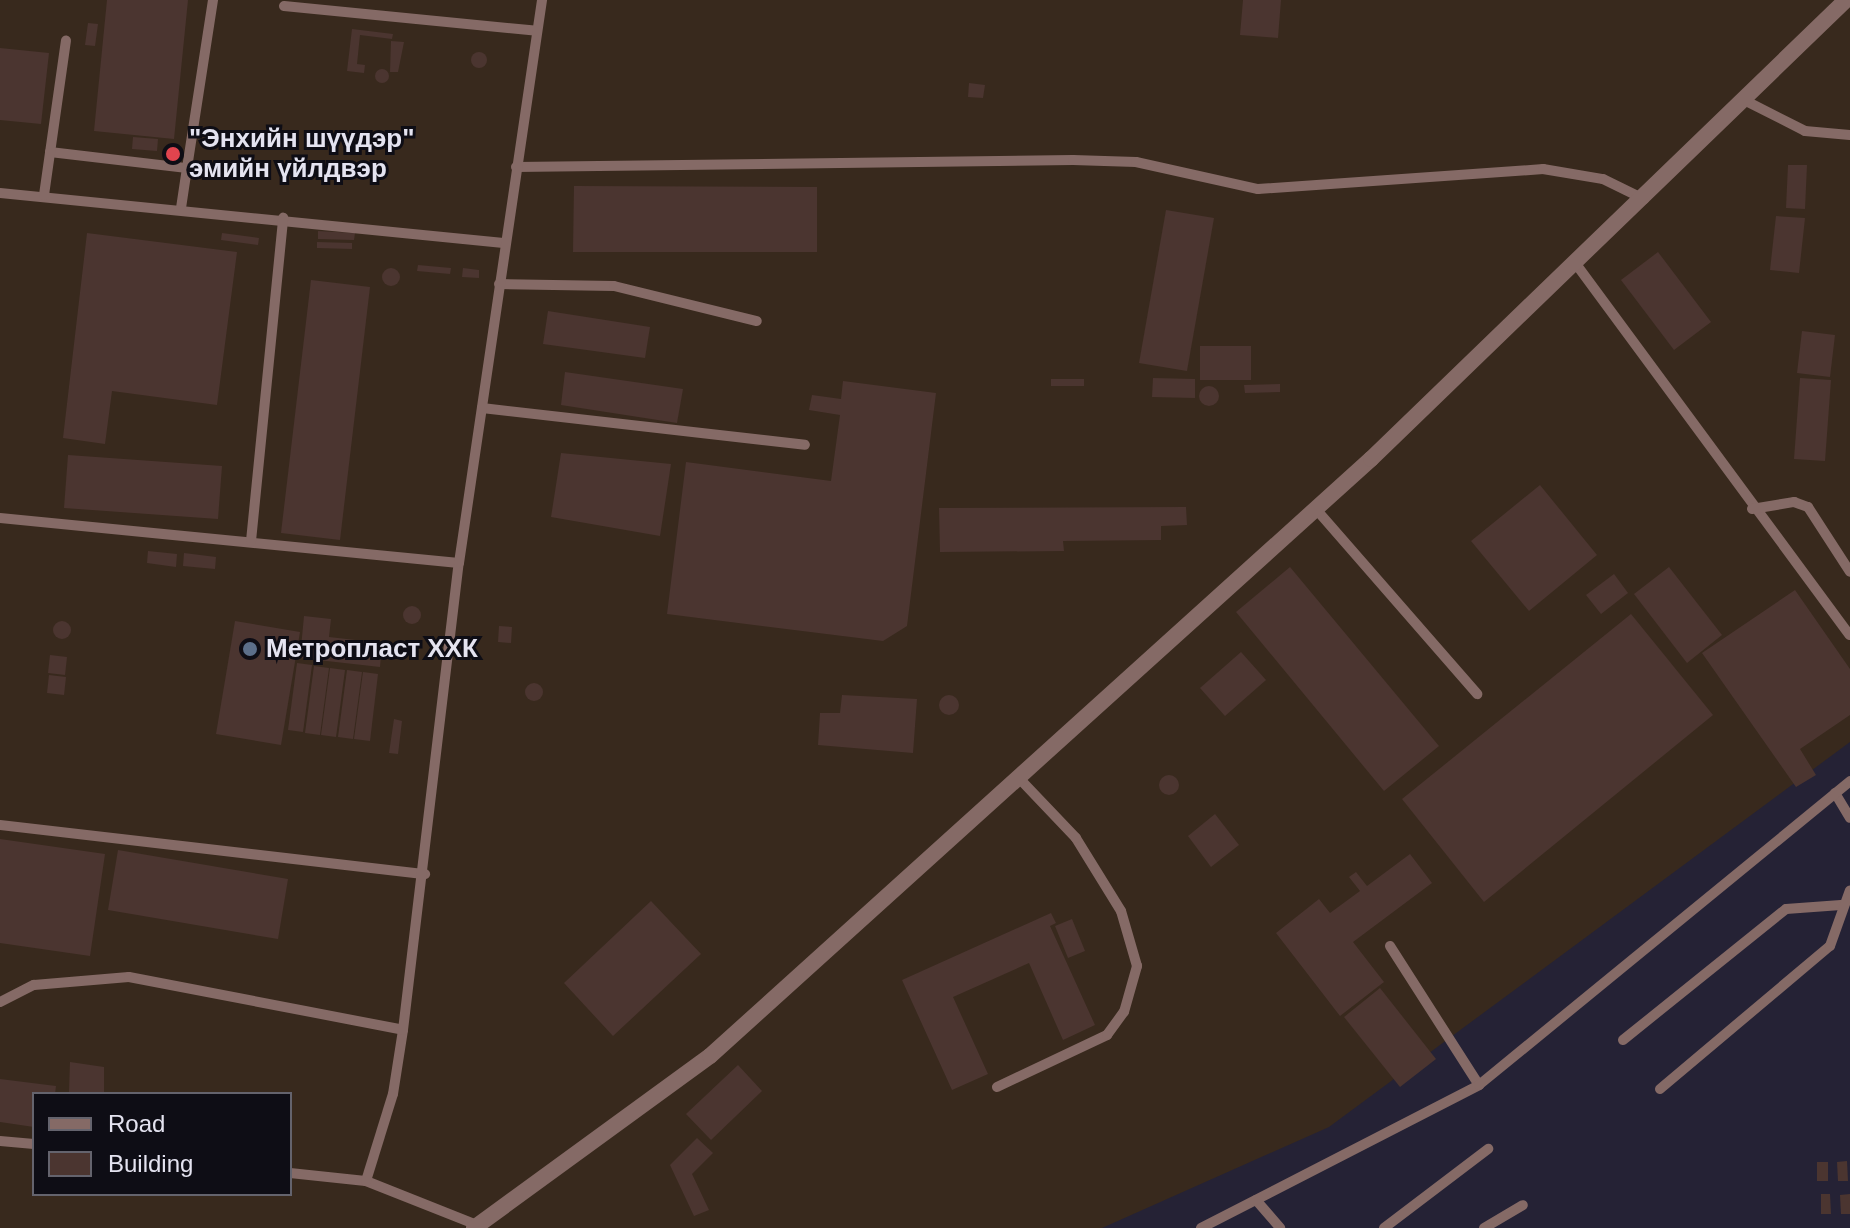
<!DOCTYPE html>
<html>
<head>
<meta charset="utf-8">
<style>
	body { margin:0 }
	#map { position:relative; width:1850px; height:1228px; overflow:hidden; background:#252235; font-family:Arial,sans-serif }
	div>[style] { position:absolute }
	.industrial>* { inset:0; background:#38291d }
	.building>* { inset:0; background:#4b3530 }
	.round { border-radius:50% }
	.lane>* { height:10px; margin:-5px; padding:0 5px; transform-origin:5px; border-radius:5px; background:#856a66 }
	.street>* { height:16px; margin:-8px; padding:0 8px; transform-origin:8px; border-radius:8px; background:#856a66 }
	.dots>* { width:22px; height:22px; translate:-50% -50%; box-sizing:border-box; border:4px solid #0e0d15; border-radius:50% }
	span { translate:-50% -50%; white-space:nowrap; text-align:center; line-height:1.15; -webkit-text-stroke:6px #0e0d15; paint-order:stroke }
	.poi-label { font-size:26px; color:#e4e3f0; font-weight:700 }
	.left { translate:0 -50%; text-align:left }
	.legend { position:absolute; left:32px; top:1092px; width:260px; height:104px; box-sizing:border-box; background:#0e0d15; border:2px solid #64636d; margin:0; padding:10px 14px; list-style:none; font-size:24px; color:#e4e3f0 }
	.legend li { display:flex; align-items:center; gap:16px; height:40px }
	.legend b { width:40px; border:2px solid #64636d }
</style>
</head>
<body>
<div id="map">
	<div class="industrial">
		<i style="clip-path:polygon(evenodd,0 0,1850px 0,1850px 742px,1329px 1127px,1102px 1228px,0 1228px,0 0,34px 1094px,290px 1094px,290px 1194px,34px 1194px,34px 1094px)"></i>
	</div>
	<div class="building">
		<i style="clip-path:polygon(107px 0,188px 0,174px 139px,94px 131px)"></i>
		<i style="clip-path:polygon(1243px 0,1281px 0,1278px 38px,1240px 35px)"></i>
		<i style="clip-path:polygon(88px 23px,98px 24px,95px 46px,85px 45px)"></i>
		<i style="clip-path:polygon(352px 29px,393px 34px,392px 39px,360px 35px,357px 64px,365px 65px,364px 73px,347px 71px)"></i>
		<i style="clip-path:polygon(391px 41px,404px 42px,398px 72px,390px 72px)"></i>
		<i style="clip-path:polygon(0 48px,49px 53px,41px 124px,0 120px)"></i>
		<i class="round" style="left:471px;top:52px;width:16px;height:16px"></i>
		<i class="round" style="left:375px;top:69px;width:14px;height:14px"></i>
		<i style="clip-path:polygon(969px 83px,985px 85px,983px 98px,968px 97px)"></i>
		<i style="clip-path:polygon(133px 137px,158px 139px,157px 151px,132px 149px)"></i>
		<i style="clip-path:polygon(1788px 165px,1807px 165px,1805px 209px,1786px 208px)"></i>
		<i style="clip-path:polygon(574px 186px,817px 187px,817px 252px,573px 252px)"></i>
		<i style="clip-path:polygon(1166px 210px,1214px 218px,1187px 371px,1139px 363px)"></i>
		<i style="clip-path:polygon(1776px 216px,1805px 218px,1799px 273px,1770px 270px)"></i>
		<i style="clip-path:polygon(318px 231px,355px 233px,354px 240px,318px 239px)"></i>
		<i style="clip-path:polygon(87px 233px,237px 252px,217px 405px,112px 391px,105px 444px,63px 438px)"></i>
		<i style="clip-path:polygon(222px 233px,259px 238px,258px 245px,221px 240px)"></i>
		<i style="clip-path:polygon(317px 242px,352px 243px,352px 249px,317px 248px)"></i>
		<i style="clip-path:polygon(1658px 252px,1711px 322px,1674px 350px,1621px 280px)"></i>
		<i style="clip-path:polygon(418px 265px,451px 268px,450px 274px,417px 271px)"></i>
		<i style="clip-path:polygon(463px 268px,479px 270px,479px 278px,462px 277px)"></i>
		<i class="round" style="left:382px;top:268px;width:18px;height:18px"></i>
		<i style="clip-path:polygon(311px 280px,370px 287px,340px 540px,281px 533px)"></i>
		<i style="clip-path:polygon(548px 311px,650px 327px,645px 358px,543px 344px)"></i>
		<i style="clip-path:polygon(1802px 331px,1835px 335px,1830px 377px,1797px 373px)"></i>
		<i style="clip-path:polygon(1200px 346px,1251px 346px,1251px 380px,1200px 380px)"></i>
		<i style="clip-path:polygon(565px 372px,683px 389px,677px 423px,561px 405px)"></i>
		<i style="clip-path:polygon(1153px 378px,1195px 379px,1195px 398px,1152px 397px)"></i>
		<i style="clip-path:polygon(1800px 378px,1831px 380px,1825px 461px,1794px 459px)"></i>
		<i style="clip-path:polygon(1051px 379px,1084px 379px,1084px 386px,1051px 386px)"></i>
		<i style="clip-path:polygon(843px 381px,936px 393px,907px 626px,883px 641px,667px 614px,686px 462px,831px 481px,840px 415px,809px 410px,812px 395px,841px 399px)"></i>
		<i style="clip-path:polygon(1280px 384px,1280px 392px,1245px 393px,1244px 385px)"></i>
		<i class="round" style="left:1199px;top:386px;width:20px;height:20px"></i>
		<i style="clip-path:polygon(561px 453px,671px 464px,660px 536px,551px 517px)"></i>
		<i style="clip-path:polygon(68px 455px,222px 466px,218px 519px,64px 508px)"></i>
		<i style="clip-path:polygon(1540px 485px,1597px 555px,1529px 611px,1471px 541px)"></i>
		<i style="clip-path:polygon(1186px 507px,1187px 525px,1161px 526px,1161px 540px,1063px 541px,1064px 551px,940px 552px,939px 508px)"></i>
		<i style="clip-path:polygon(148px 551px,177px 554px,176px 567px,147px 563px)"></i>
		<i style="clip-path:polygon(184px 553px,216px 557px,215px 569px,183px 566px)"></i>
		<i style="clip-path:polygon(1290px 567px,1439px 746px,1384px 791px,1236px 612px)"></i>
		<i style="clip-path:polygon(1669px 567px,1722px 635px,1687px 663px,1634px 594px)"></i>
		<i style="clip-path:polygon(1614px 574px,1628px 593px,1601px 614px,1586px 595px)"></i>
		<i style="clip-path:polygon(1795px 590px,1850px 669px,1850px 715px,1800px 749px,1816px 775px,1796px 787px,1702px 653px)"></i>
		<i class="round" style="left:403px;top:606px;width:18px;height:18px"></i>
		<i style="clip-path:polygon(1631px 614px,1713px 715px,1484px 902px,1402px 799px)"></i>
		<i style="clip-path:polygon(304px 616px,331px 619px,329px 637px,382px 643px,380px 667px,300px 658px)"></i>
		<i style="clip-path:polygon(235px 621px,300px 632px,281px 745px,216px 734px)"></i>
		<i class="round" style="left:53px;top:621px;width:18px;height:18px"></i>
		<i style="clip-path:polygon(499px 626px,512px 627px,511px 643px,498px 642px)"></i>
		<i style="clip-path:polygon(1241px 652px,1266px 680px,1225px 716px,1200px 688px)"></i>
		<i style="clip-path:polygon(50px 655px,67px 657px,65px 675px,48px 673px)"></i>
		<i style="clip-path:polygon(297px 663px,312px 665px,303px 732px,288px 730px)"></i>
		<i style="clip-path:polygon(314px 666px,329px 668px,320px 735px,305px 733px)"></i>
		<i style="clip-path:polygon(330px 668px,345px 670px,336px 737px,321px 735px)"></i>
		<i style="clip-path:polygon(347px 670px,362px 672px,353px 739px,338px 737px)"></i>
		<i style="clip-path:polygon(363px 672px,378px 674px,370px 741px,354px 739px)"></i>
		<i style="clip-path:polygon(49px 675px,66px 677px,64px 695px,47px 693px)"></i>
		<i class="round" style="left:525px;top:683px;width:18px;height:18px"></i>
		<i style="clip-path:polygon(842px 695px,917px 699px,913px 753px,818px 745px,820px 713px,840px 713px)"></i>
		<i class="round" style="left:939px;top:695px;width:20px;height:20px"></i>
		<i style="clip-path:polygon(394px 719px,402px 721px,398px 754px,389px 753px)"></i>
		<i class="round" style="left:1159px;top:775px;width:20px;height:20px"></i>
		<i style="clip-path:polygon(1215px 814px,1239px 845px,1211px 867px,1188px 836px)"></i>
		<i style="clip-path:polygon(0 839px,105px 854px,90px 956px,0 943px)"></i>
		<i style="clip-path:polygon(118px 850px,288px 879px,278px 939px,108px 910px)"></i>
		<i style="clip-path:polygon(1410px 854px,1432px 883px,1353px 942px,1384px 982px,1340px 1016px,1276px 933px,1319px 899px,1330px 913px,1360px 891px,1349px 877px,1356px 872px,1367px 886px)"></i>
		<i style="clip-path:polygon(651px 901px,701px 954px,613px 1036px,564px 983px)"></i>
		<i style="clip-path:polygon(1051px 913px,1056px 923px,1050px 926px,1095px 1025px,1063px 1040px,1029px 963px,953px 997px,988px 1074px,952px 1090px,902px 980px)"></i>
		<i style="clip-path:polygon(1072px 919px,1085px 951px,1068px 958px,1055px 926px)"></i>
		<i style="clip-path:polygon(1380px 988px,1436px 1059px,1400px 1087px,1344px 1017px)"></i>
		<i style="clip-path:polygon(70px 1062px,104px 1067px,104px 1093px,69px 1092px)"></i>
		<i style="clip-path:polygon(738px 1065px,762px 1091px,711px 1140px,686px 1114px)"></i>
		<i style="clip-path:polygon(0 1079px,56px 1086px,55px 1094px,34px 1094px,34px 1127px,0 1122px)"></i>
		<i style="clip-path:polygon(697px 1138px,713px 1153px,692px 1174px,709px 1210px,694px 1216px,670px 1165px)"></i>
		<i style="clip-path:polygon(1847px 1161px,1848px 1181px,1838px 1181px,1837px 1162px)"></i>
		<i style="clip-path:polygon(1817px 1162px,1828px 1162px,1828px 1181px,1817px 1181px)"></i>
		<i style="clip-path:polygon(1821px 1194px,1830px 1194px,1831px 1214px,1821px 1214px)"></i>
		<i style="clip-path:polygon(1850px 1194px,1850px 1214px,1841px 1214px,1840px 1195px)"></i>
	</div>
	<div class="lane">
		<i style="left:284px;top:6px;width:254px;rotate:5.6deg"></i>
		<i style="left:1744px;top:100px;width:68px;rotate:26.9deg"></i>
		<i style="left:1805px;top:131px;width:45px;rotate:5.1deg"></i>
		<i style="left:50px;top:152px;width:138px;rotate:6.7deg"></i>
		<i style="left:187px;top:168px;width:40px;rotate:98.5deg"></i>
		<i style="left:516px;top:167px;width:557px;rotate:-0.72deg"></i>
		<i style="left:1073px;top:160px;width:63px;rotate:1.8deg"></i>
		<i style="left:1136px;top:162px;width:125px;rotate:12.5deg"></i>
		<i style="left:1258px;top:189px;width:286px;rotate:-4deg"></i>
		<i style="left:1543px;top:169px;width:61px;rotate:9.5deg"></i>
		<i style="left:1603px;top:179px;width:46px;rotate:26deg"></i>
		<i style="left:187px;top:168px;width:170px;rotate:-81.2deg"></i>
		<i style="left:0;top:193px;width:506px;rotate:5.67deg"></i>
		<i style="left:44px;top:195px;width:156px;rotate:-81.9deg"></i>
		<i style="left:1576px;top:264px;width:461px;rotate:53.6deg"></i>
		<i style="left:499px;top:284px;width:115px;rotate:1deg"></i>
		<i style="left:614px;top:286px;width:147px;rotate:13.8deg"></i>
		<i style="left:482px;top:408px;width:325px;rotate:6.5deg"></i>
		<i style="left:1315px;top:508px;width:247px;rotate:48.9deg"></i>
		<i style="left:1752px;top:509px;width:43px;rotate:-9.5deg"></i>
		<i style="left:1794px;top:502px;width:15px;rotate:20deg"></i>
		<i style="left:1808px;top:507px;width:77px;rotate:57.1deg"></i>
		<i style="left:0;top:518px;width:461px;rotate:5.6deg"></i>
		<i style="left:251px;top:541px;width:325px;rotate:-84.3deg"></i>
		<i style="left:1835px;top:793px;width:29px;rotate:59deg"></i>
		<i style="left:0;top:825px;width:428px;rotate:6.6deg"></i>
		<i style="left:1390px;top:946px;width:165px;rotate:57.4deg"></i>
		<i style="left:0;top:1002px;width:38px;rotate:-27deg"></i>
		<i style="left:34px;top:985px;width:95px;rotate:-4.8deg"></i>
		<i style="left:129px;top:977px;width:279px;rotate:10.9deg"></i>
		<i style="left:1623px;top:1040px;width:209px;rotate:-38.8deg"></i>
		<i style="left:1786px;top:909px;width:55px;rotate:-4.2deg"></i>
		<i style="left:997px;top:1087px;width:122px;rotate:-25.3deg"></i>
		<i style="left:1107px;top:1035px;width:29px;rotate:-54deg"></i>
		<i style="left:1124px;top:1012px;width:48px;rotate:-74.2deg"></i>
		<i style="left:1137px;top:966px;width:57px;rotate:-106.2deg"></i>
		<i style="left:1121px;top:911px;width:86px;rotate:-121.7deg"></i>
		<i style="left:1076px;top:838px;width:84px;rotate:-133.6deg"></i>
		<i style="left:1660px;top:1089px;width:222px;rotate:-40.1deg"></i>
		<i style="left:1830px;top:946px;width:59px;rotate:-70.3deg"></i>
		<i style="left:0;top:1141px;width:34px;rotate:5deg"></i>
		<i style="left:290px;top:1173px;width:76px;rotate:6deg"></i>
		<i style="left:366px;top:1181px;width:119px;rotate:21.6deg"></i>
		<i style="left:366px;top:1181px;width:91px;rotate:-72.8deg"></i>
		<i style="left:393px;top:1094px;width:65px;rotate:-81.1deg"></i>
		<i style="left:403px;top:1030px;width:470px;rotate:-83.2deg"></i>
		<i style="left:459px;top:563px;width:569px;rotate:-81.61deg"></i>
		<i style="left:1256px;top:1200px;width:37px;rotate:49deg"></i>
		<i style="left:1201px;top:1228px;width:313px;rotate:-27.2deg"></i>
		<i style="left:1479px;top:1085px;width:480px;rotate:-39.3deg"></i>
		<i style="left:1384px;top:1228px;width:131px;rotate:-37.2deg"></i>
		<i style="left:1484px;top:1228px;width:45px;rotate:-30.5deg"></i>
	</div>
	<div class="street">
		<i style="left:474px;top:1228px;width:292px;rotate:-36.1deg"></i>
		<i style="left:710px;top:1056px;width:891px;rotate:-42.09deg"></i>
		<i style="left:1371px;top:459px;width:661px;rotate:-44.02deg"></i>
	</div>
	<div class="dots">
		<i style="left:173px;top:154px;background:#e0444e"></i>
		<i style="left:250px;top:649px;background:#5c6f8a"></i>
	</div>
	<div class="poi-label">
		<span class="left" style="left:189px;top:154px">"Энхийн шүүдэр"<br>эмийн үйлдвэр</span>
		<span class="left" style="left:266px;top:649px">Метропласт ХХК</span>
	</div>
	<ul class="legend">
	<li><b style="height:10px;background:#856a66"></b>Road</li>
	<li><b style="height:22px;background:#4b3530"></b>Building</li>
	</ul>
</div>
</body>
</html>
